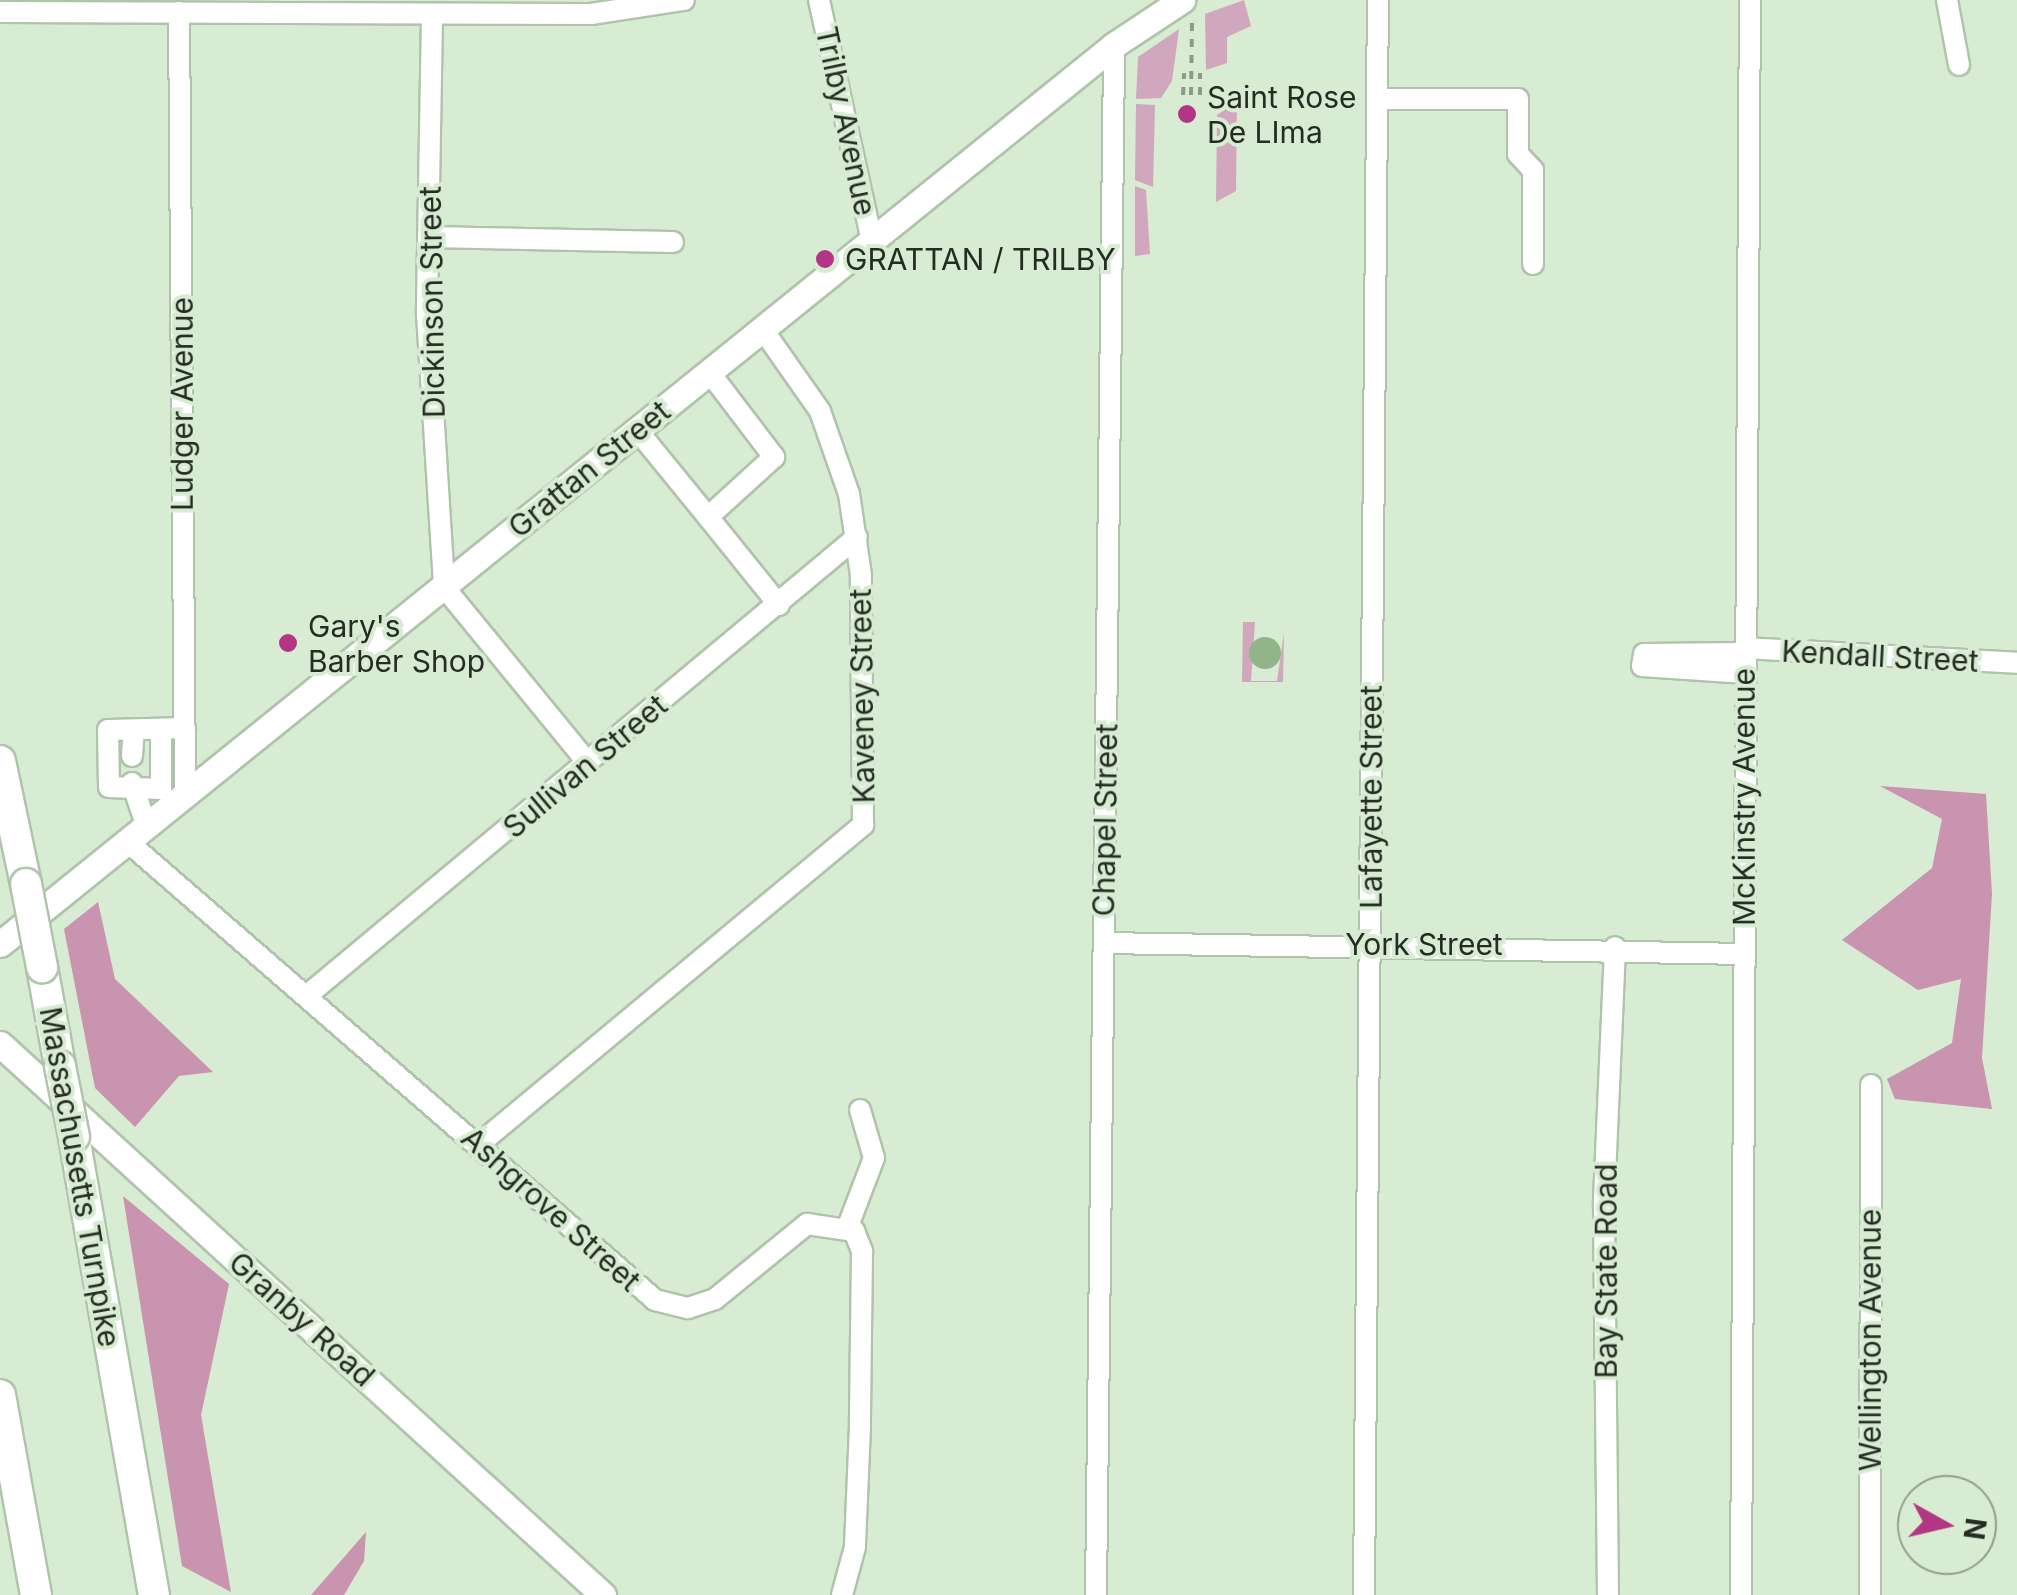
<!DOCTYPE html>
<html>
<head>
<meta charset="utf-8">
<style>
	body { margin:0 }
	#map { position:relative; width:2017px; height:1595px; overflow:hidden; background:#d8ebd3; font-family:Inter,sans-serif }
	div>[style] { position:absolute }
	.green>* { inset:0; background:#d0a7bc }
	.forest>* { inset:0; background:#c894af }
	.water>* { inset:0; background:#91b489 }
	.round { border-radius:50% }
	.path>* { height:4px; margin-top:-2px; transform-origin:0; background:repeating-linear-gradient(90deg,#8c9a89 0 8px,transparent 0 16px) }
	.roads { filter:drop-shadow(2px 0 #b0c3ab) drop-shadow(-2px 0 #b0c3ab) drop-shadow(0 2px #b0c3ab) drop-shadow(0 -2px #b0c3ab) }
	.minor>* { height:20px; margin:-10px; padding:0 10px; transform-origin:10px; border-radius:10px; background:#fff }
	.major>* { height:25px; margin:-12.5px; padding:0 12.5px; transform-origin:12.5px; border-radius:12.5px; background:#fff }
	.highway>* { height:30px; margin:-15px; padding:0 15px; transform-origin:15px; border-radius:15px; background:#fff }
	.bridges { filter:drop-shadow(2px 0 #b0c3ab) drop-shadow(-2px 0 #b0c3ab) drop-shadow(0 2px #b0c3ab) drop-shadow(0 -2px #b0c3ab) }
	.highway-bridge>* { height:30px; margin:-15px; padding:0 15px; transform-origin:15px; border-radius:15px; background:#fff }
	.dots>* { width:28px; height:28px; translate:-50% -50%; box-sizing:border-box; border:5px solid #d8ebd3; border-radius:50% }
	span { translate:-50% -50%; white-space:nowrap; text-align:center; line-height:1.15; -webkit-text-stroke:8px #d8ebd3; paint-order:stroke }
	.poi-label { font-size:30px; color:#252c23 }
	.left { translate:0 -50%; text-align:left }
	.street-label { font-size:30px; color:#252c23 }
	.north { position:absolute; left:1897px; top:1475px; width:100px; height:100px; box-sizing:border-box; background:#d8ebd3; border:2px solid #909f8d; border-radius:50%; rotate:98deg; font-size:28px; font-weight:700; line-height:40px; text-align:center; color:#252c23 }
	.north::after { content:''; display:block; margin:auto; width:35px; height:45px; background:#b33685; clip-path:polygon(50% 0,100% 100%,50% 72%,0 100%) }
</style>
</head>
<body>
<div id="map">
	<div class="green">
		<i style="clip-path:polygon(1244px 0,1251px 26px,1227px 37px,1227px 63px,1206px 70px,1205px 14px)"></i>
		<i style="clip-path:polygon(1179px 29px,1172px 81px,1161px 98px,1136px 99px,1138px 57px)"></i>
		<i style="clip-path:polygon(1237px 101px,1236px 191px,1216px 202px,1217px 115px)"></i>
		<i style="clip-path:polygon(1136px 104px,1155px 105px,1153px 187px,1135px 180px)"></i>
		<i style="clip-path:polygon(1135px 186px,1146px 190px,1150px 254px,1135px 256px)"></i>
		<i style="clip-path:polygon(1243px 622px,1255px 622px,1251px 681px,1277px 681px,1284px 633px,1283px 682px,1242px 682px)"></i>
	</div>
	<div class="forest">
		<i style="clip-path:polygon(1880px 786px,1986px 794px,1992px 894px,1982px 1058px,1992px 1109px,1895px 1099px,1887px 1079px,1952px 1043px,1961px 979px,1918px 990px,1842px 940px,1932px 868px,1942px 819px)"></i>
		<i style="clip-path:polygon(98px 902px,115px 979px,213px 1072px,179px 1076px,135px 1127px,95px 1088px,64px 929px)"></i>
		<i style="clip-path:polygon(123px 1196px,229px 1284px,201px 1415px,231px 1592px,182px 1566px)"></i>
		<i style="clip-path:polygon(366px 1532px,364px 1561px,344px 1595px,311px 1595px)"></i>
	</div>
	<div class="water">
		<i class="round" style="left:1249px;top:637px;width:32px;height:32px"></i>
	</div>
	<div class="path">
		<i style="left:1183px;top:95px;width:22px;rotate:-87deg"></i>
		<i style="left:1191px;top:95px;width:76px;rotate:-89.2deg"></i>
		<i style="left:1200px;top:95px;width:22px;rotate:-90deg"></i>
		<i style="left:1213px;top:104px;width:10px;rotate:-24deg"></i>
	</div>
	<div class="roads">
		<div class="minor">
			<i style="left:819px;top:0;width:248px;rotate:77.6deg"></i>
			<i style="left:1947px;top:0;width:66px;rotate:79.5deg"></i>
			<i style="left:0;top:12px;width:591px;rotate:0.19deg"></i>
			<i style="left:591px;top:14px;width:94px;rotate:-8.6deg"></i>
			<i style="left:179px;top:12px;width:785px;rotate:89.56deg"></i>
			<i style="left:432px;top:17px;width:297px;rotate:91deg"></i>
			<i style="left:427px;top:314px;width:274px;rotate:86.4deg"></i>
			<i style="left:444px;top:587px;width:227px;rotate:50.7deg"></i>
			<i style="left:1378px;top:99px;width:140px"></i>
			<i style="left:1518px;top:99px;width:55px;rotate:90deg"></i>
			<i style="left:1518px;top:154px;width:22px;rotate:47deg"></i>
			<i style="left:1533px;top:170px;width:94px;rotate:90deg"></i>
			<i style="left:428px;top:237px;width:245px;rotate:1.2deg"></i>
			<i style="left:710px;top:373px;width:106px;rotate:52.7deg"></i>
			<i style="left:774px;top:457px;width:89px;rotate:137.7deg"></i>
			<i style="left:708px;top:517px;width:113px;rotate:51.1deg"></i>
			<i style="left:637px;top:430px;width:112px;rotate:50.8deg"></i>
			<i style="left:1744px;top:648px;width:273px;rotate:3.1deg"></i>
			<i style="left:1744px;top:653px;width:100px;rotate:179.4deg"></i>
			<i style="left:1644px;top:654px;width:12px;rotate:99deg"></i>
			<i style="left:1642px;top:666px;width:104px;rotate:3.9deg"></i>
			<i style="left:161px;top:729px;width:60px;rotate:90deg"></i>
			<i style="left:161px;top:789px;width:52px;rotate:-177.8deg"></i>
			<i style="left:109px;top:787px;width:57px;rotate:-91deg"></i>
			<i style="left:108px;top:730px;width:77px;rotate:-1.5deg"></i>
			<i style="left:132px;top:756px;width:26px;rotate:-86deg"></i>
			<i style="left:132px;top:783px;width:46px;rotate:71.2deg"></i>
			<i style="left:129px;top:843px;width:697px;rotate:40.98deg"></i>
			<i style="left:655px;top:1300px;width:34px;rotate:14deg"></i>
			<i style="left:688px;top:1308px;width:28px;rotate:-18deg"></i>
			<i style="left:715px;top:1299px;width:119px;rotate:-39.2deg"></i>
			<i style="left:807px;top:1224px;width:48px;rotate:8.5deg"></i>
			<i style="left:854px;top:1231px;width:22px;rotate:68deg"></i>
			<i style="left:862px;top:1251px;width:175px;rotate:90.7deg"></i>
			<i style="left:860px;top:1426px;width:121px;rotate:92.4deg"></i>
			<i style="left:855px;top:1547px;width:50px;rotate:105.2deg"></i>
			<i style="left:1104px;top:943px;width:640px;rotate:0.98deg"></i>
			<i style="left:310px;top:993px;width:712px;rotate:-39.82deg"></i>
			<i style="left:478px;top:1145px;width:501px;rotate:-39.73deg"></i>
			<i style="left:863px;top:825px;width:250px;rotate:-90.5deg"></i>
			<i style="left:861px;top:575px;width:82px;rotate:-98.4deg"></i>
			<i style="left:849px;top:494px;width:88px;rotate:-109.3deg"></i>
			<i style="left:820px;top:411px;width:99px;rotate:-125.1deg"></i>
			<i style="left:848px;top:1226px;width:73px;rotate:-69.1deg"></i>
			<i style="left:874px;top:1158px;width:50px;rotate:-106.3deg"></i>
			<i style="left:1096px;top:1595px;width:1550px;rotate:-89.33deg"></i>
			<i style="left:1364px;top:1595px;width:1595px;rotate:-89.5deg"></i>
			<i style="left:1608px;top:1595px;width:395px;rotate:-90.6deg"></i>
			<i style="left:1604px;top:1200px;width:253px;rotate:-87.5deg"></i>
			<i style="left:1741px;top:1595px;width:1595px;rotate:-89.68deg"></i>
			<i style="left:1870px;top:1595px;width:510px;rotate:-89.89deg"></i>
		</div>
		<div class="major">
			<i style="left:0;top:944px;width:1432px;rotate:-38.9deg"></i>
			<i style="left:1114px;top:45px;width:82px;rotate:-33.5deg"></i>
			<i style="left:0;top:1044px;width:817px;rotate:42.42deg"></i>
		</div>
		<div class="highway">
			<i style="left:0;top:761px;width:126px;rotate:78.1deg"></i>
			<i style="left:42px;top:967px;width:101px;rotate:79.7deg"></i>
			<i style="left:74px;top:1137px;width:465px;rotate:80.1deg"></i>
			<i style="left:0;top:1395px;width:203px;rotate:79.8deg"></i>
		</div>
	</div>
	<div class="bridges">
		<div class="highway-bridge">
			<i style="left:26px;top:884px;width:85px;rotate:79.1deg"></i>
			<i style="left:60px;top:1066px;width:72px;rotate:78.8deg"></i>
		</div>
	</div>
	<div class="dots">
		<i style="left:1187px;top:114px;background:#b33685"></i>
		<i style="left:825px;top:259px;background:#b33685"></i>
		<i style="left:288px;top:643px;background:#b33685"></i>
	</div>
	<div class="poi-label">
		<span class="left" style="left:1207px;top:114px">Saint Rose<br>De LIma</span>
		<span class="left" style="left:845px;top:259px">GRATTAN / TRILBY</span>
		<span class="left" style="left:308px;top:643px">Gary's<br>Barber Shop</span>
	</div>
	<div class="street-label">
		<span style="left:846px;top:121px;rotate:78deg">Trilby Avenue</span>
		<span style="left:432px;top:302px;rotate:-91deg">Dickinson Street</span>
		<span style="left:182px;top:404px;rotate:-90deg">Ludger Avenue</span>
		<span style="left:589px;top:469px;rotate:-39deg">Grattan Street</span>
		<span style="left:1880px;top:656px;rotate:3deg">Kendall Street</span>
		<span style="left:862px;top:696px;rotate:-91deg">Kaveney Street</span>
		<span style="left:585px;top:766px;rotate:-40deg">Sullivan Street</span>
		<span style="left:1371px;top:797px;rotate:-90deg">Lafayette Street</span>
		<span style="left:1744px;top:797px;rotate:-90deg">McKinstry Avenue</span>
		<span style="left:1105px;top:820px;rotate:-89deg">Chapel Street</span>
		<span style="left:1424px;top:944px">York Street</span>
		<span style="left:80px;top:1177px;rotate:80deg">Massachusetts Turnpike</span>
		<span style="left:551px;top:1209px;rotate:42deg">Ashgrove Street</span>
		<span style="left:1606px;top:1271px;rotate:-90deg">Bay State Road</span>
		<span style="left:302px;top:1319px;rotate:42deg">Granby Road</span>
		<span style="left:1870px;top:1340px;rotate:-90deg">Wellington Avenue</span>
	</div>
	<div class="north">N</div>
</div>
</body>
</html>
